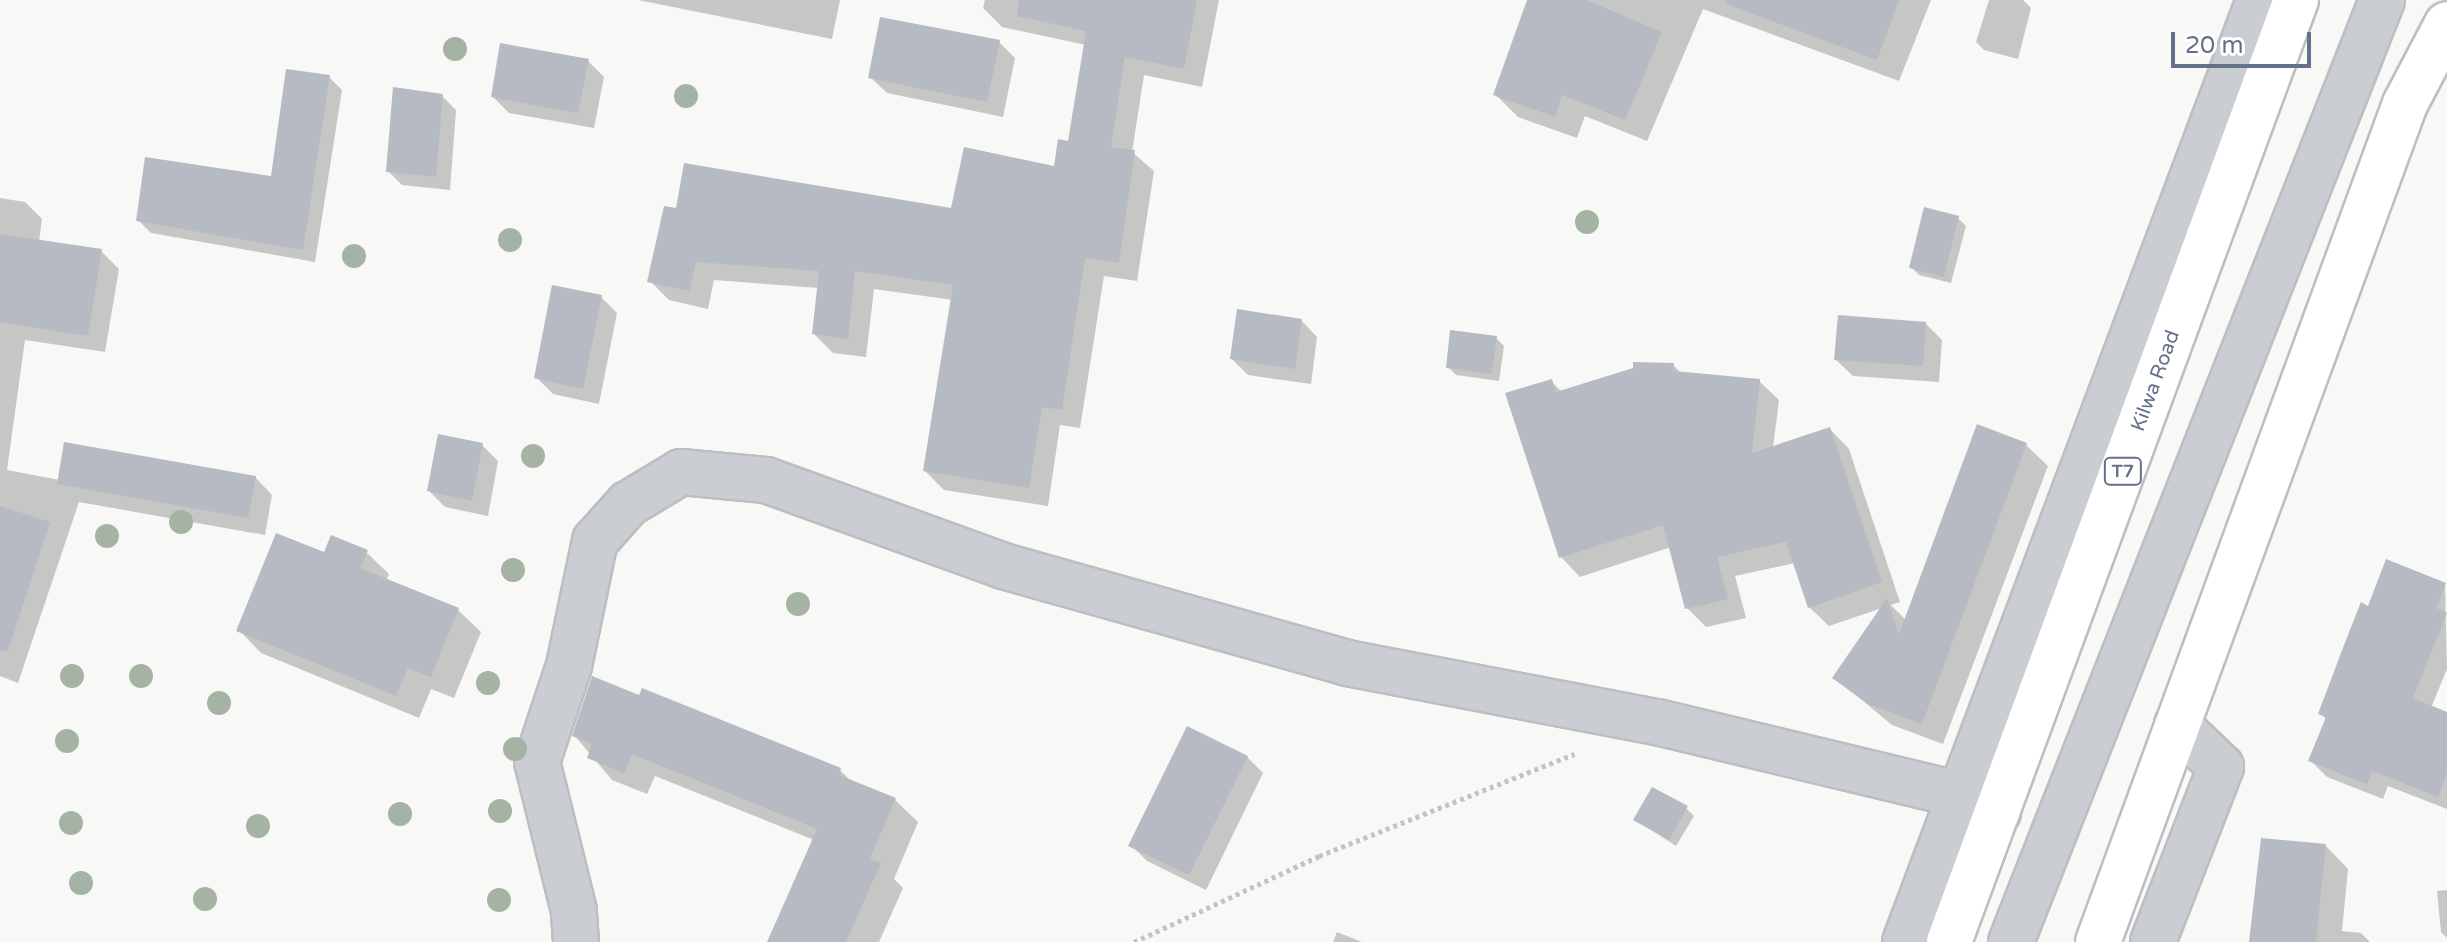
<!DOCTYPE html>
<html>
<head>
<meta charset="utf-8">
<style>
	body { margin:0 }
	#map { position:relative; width:2447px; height:942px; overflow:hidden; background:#f8f9f6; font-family:"Varela Round",sans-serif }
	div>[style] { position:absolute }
	.shadow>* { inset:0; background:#0003 }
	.building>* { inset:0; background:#b5bac3 }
	.path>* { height:5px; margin-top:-2.5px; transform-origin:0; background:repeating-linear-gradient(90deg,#c1c3c6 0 4px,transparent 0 8px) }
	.roads { filter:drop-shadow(2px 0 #bcbec2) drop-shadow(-2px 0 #bcbec2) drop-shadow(0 2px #bcbec2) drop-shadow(0 -2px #bcbec2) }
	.minor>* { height:44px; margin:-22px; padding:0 22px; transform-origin:22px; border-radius:22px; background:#cacdd1 }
	.highway>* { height:44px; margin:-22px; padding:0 22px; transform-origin:22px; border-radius:22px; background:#fff }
	.trees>* { width:24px; height:24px; margin:-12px; border-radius:50%; background:#a4b3a4 }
	span { translate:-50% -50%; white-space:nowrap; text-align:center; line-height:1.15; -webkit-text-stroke:8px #fff; paint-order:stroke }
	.shield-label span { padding:2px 6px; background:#fff; border:2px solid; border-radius:6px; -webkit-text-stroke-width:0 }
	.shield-label { font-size:18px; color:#64718a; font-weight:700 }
	.street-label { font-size:20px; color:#64718a }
	.scale { position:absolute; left:2171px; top:32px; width:140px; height:36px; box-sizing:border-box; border:4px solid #64718a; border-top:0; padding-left:10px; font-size:24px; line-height:28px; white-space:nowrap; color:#64718a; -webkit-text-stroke:6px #fff; paint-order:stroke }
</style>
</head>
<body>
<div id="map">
	<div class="shadow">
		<i style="clip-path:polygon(638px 0,840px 0,832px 39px)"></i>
		<i style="clip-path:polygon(985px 0,1219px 0,1202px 87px,1144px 75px,1132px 152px,1154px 171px,1137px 281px,1104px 276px,1080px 428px,1060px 425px,1048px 506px,944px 490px,925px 471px,953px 300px,874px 289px,866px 357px,833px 353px,814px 334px,819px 288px,714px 280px,708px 309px,669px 300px,650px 281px,666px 208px,952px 210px,1055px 169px,1070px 143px,1086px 45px,1002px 27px,983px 8px)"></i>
		<i style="clip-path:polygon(1530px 0,1931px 0,1899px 81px,1703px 9px,1647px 141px,1585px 116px,1577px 138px,1518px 117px,1496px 95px)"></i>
		<i style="clip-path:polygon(1989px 0,2023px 0,2031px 8px,2018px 59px,1984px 50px,1976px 42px)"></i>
		<i style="clip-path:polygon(999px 42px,1015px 58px,1003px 117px,887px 93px,870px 77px)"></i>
		<i style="clip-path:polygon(588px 61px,604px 77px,594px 128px,509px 113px,493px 97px)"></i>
		<i style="clip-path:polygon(329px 77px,342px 90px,315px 262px,151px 233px,138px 220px,273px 178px)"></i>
		<i style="clip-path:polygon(442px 96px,456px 110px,450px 190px,402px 185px,388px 171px)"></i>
		<i style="clip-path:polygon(0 198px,25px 202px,42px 219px,39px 242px,101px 251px,119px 269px,105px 352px,25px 340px,7px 470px,60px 480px,255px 477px,272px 495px,265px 535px,79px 502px,18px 683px,0 676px)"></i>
		<i style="clip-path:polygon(1958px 218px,1966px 226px,1951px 283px,1919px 275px,1911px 267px)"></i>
		<i style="clip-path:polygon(601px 297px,617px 313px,599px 404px,553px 394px,537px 378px)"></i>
		<i style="clip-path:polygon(1301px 320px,1317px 337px,1311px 384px,1248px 375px,1232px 359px)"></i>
		<i style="clip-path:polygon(1926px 324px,1942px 340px,1939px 382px,1853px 376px,1836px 360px)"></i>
		<i style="clip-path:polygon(1496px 338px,1504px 346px,1499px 381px,1456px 375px,1448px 367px)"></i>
		<i style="clip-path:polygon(1673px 365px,1682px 374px,1759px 381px,1779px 400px,1773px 448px,1830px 429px,1849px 449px,1900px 602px,1891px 605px,1906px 620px,2026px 445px,2048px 466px,1943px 744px,1892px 725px,1834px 677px,1882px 608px,1829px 626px,1809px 607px,1795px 563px,1735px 576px,1746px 618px,1706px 627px,1687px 608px,1671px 547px,1580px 577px,1561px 557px,1551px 381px,1562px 392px)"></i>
		<i style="clip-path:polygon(482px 445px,498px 461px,488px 516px,445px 507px,429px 491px)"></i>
		<i style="clip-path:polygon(366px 552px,389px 574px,386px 581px,458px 610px,481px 632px,454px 698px,431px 689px,419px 718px,261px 653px,239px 630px,325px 555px)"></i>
		<i style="clip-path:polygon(2445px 584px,2447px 669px,2431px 708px,2447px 714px,2447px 809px,2388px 786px,2383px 799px,2327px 777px,2311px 761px,2327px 720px,2320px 713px,2369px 608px)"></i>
		<i style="clip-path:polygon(574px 735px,840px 770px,853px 783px,895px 800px,918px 822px,894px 879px,903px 888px,879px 942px,771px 942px,814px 840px,655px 776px,647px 794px,612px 780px)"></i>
		<i style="clip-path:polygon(1247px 757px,1263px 773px,1206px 890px,1147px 861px,1131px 845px)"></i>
		<i style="clip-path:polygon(1686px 808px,1694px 816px,1676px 846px,1636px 820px)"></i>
		<i style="clip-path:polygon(2326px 846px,2348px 869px,2342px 931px,2361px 933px,2370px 942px,2251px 942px)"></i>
		<i style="clip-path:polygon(2447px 890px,2447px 938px,2441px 932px,2437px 891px)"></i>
		<i style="clip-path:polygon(1337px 932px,1362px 942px,1333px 942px)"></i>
	</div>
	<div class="building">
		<i style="clip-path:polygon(1019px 0,1197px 0,1184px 69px,1125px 57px,1111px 147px,1135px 150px,1119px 263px,1085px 258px,1062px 410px,1042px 407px,1029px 488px,923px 471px,953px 285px,855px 271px,848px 339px,812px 334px,819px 271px,696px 262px,689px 291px,647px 282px,664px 206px,676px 208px,684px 163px,951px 208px,964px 147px,1054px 166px,1058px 139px,1068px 141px,1086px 31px,1017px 16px)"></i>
		<i style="clip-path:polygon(1527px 0,1586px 0,1662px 32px,1625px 120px,1562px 95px,1555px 117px,1493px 95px)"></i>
		<i style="clip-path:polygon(1727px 0,1899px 0,1877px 60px,1726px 4px)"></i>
		<i style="clip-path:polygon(880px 17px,1000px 40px,987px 102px,868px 78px)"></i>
		<i style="clip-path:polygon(500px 43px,589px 59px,578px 113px,491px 97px)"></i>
		<i style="clip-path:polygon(286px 69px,330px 75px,303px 250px,136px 221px,145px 157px,271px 176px)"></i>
		<i style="clip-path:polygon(393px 87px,443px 94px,436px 177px,386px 172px)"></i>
		<i style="clip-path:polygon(1924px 207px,1959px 216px,1944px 277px,1909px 268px)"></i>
		<i style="clip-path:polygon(0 234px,102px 249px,88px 336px,0 322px)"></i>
		<i style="clip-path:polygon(552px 285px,602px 295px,583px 389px,534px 378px)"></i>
		<i style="clip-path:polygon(1237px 309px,1302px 319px,1295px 369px,1230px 359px)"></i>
		<i style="clip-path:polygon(1838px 315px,1926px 322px,1923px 366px,1834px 360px)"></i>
		<i style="clip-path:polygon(1450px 330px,1497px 336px,1492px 374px,1446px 368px)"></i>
		<i style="clip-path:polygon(1633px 362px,1674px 363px,1674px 371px,1760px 379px,1752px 453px,1830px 427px,1882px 582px,1808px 608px,1786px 542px,1717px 557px,1728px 599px,1685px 609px,1663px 525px,1559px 558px,1505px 393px,1552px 379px,1556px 392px,1633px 368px)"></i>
		<i style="clip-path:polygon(1977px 424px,2027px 443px,1922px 724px,1868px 704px,1832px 678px,1887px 598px,1899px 634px)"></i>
		<i style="clip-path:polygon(438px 434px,483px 443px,472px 501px,427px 491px)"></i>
		<i style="clip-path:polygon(64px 442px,256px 476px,248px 518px,57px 484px)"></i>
		<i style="clip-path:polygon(0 506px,50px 522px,8px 651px,0 650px)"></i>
		<i style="clip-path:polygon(276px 533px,324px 552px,331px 535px,368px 550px,360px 568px,459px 608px,431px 677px,408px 668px,396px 696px,236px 631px)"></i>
		<i style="clip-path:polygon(2386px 559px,2446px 583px,2436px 608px,2447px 613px,2413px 698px,2447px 712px,2447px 773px,2438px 797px,2372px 771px,2367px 784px,2308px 761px,2326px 717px,2318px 714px,2344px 645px,2361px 602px,2368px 606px)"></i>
		<i style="clip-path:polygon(592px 676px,639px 695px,642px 688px,841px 768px,839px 775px,896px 798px,870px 859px,881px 863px,846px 942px,767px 942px,817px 829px,632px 754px,624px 773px,587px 758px,592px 744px,572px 736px)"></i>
		<i style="clip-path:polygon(1187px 726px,1248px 756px,1189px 875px,1128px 846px)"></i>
		<i style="clip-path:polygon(1652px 787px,1688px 806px,1669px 840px,1633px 820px)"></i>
		<i style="clip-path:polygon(2261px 838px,2326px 844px,2316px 942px,2249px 942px)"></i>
	</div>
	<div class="path">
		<i style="left:1134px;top:942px;width:204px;rotate:-24.9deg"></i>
		<i style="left:1319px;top:856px;width:275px;rotate:-21.8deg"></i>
	</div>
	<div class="roads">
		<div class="minor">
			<i style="left:576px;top:942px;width:31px;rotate:-94deg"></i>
			<i style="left:574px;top:911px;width:154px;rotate:-103.9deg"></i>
			<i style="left:537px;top:762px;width:101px;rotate:-71.6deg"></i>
			<i style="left:569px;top:666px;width:128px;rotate:-78.3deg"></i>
			<i style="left:595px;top:541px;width:50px;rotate:-48.3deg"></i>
			<i style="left:628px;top:504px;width:62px;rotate:-31.1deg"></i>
			<i style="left:681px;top:472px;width:85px;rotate:5.4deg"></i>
			<i style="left:766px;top:480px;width:252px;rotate:19.9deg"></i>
			<i style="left:1003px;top:566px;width:357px;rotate:15.7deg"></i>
			<i style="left:1347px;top:663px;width:316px;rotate:10.8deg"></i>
			<i style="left:1657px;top:722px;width:314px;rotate:13.5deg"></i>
			<i style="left:1962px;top:795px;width:40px;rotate:25deg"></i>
			<i style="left:1905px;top:942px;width:1006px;rotate:-69.4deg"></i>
			<i style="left:2011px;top:942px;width:1012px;rotate:-68.5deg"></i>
			<i style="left:2153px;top:942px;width:188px;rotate:-68.8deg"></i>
			<i style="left:2221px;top:767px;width:61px;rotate:-136.3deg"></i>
		</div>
		<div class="highway">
			<i style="left:1949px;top:942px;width:1004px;rotate:-69.78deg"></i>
			<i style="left:2098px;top:942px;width:892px;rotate:-69.88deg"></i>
			<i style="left:2405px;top:104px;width:90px;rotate:-62.3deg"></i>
		</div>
	</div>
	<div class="trees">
		<i style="left:455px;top:49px"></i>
		<i style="left:686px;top:96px"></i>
		<i style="left:1587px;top:222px"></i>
		<i style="left:510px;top:240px"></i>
		<i style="left:354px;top:256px"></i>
		<i style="left:533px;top:456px"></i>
		<i style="left:181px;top:522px"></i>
		<i style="left:107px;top:536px"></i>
		<i style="left:513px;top:570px"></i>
		<i style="left:798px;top:604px"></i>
		<i style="left:72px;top:676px"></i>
		<i style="left:141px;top:676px"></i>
		<i style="left:488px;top:683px"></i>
		<i style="left:219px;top:703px"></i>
		<i style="left:67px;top:741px"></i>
		<i style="left:515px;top:749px"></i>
		<i style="left:500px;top:811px"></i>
		<i style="left:400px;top:814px"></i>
		<i style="left:71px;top:823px"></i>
		<i style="left:258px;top:826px"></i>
		<i style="left:81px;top:883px"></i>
		<i style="left:205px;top:899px"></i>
		<i style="left:499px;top:900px"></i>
	</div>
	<div class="shield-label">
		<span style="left:2123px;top:471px">T7</span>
	</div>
	<div class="street-label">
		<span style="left:2156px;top:381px;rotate:-70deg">Kilwa Road</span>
	</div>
	<div class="scale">20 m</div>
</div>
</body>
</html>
